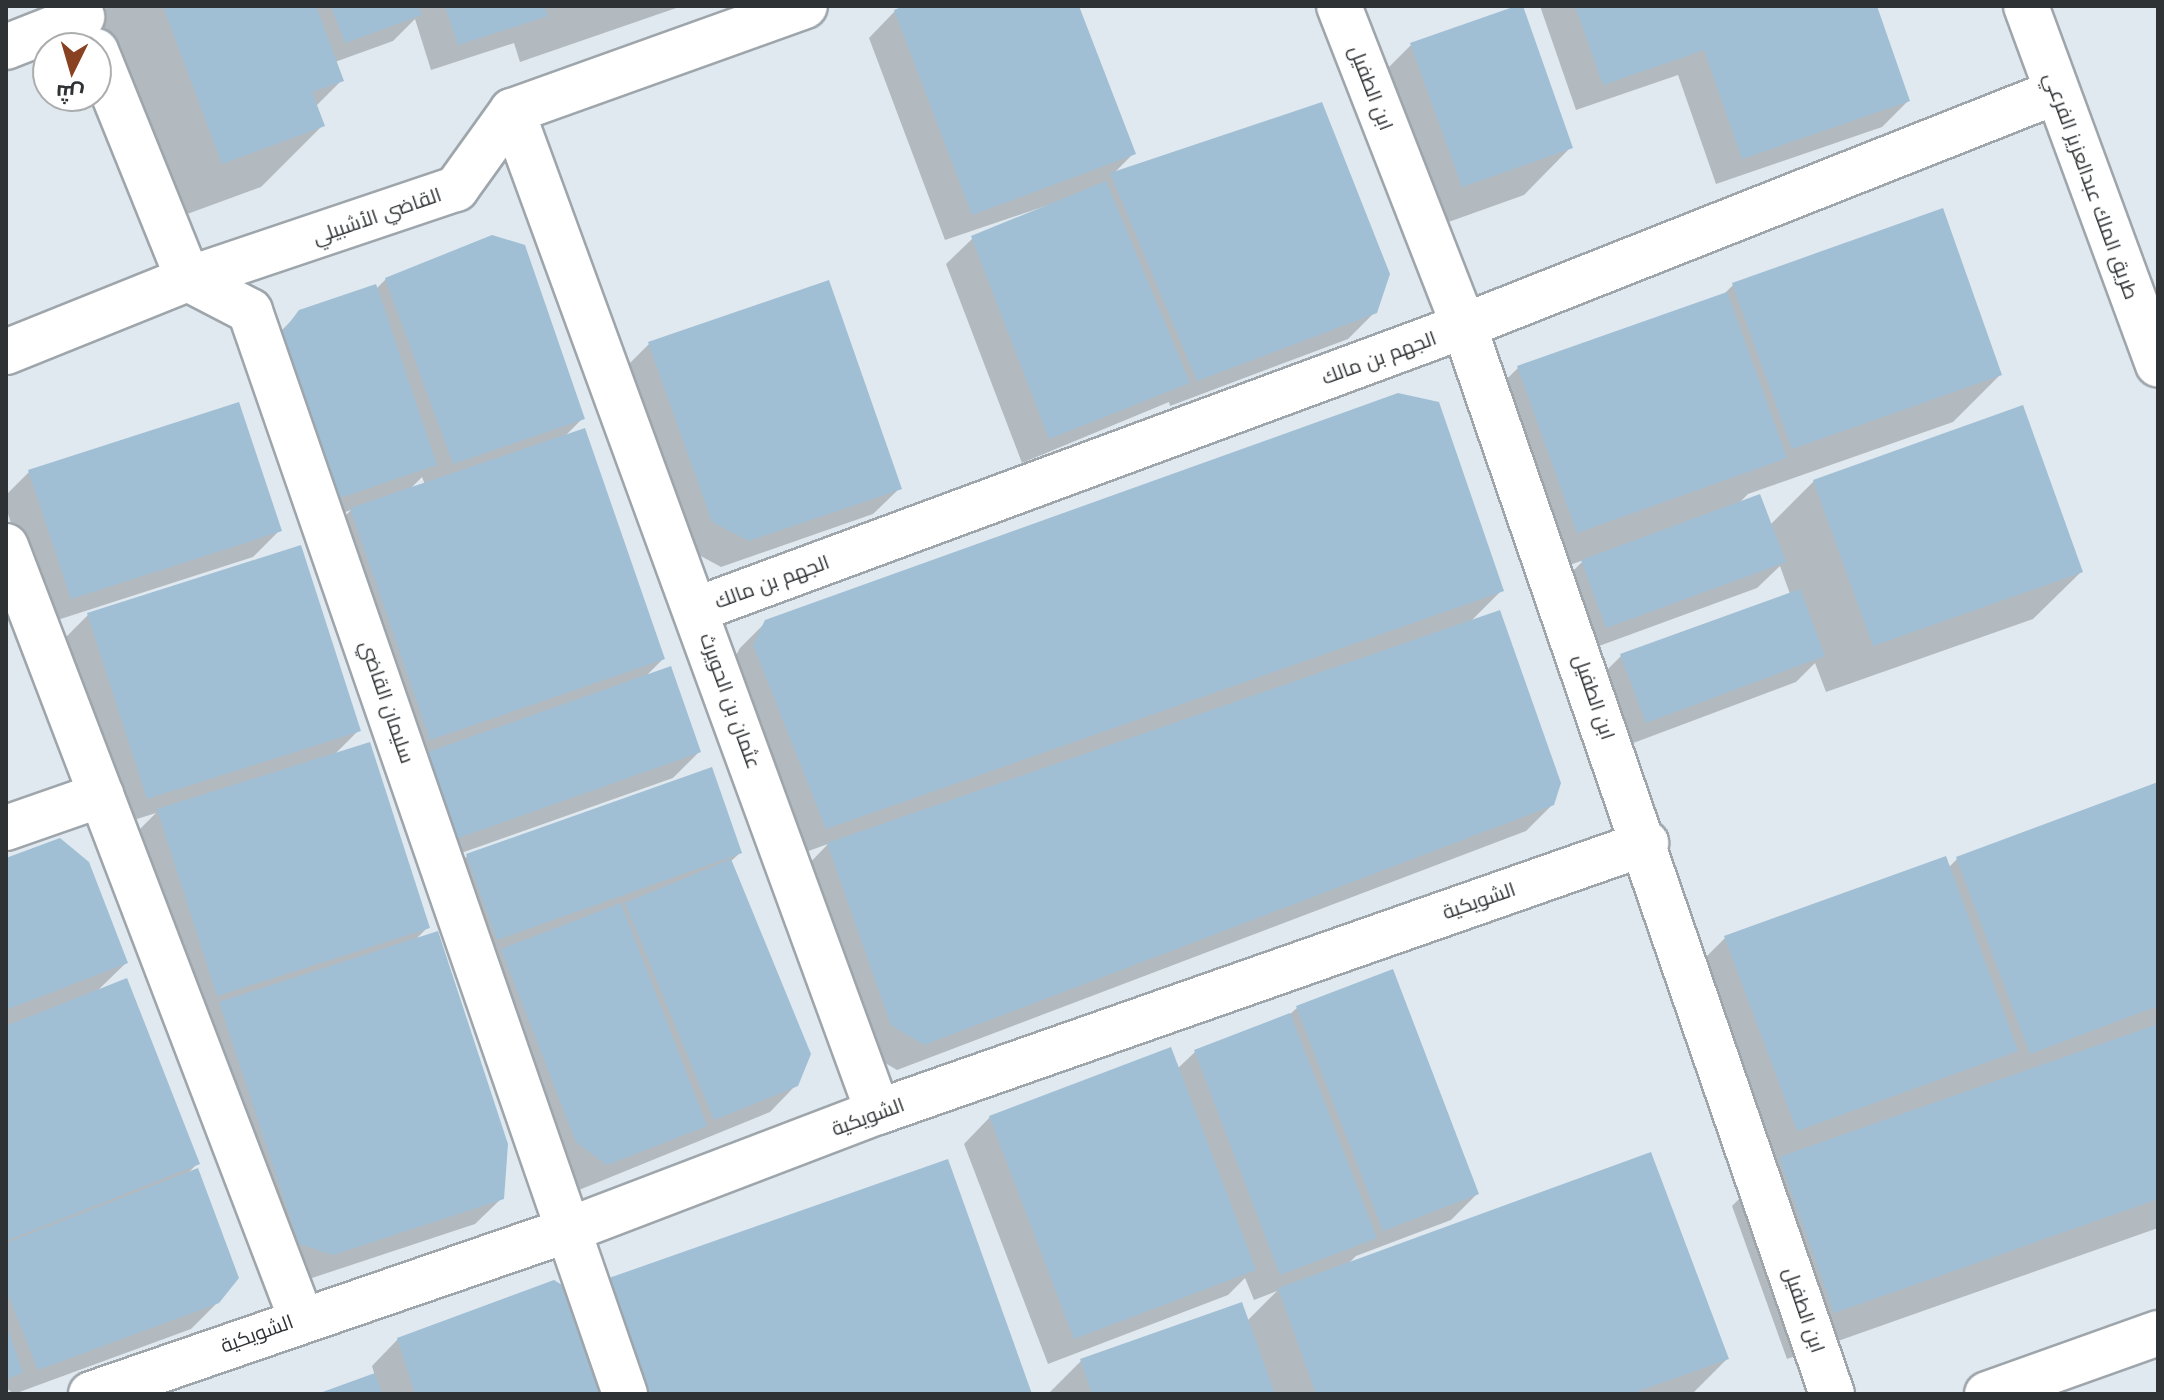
<!DOCTYPE html>
<html>
<head>
<meta charset="utf-8">
<style>
	body { margin:0 }
	#map { position:relative; width:2164px; height:1400px; overflow:hidden; background:#e0e9ef; font-family:Inter,Cairo,sans-serif }
	div>[style] { position:absolute }
	.shadow>* { inset:0; background:#0003 }
	.building>* { inset:0; background:#a0bfd5 }
	.roads { filter:drop-shadow(2px 0 #9ea6ac) drop-shadow(-2px 0 #9ea6ac) drop-shadow(0 2px #9ea6ac) drop-shadow(0 -2px #9ea6ac) }
	.minor>* { height:44px; margin:-22px; padding:0 22px; transform-origin:22px; border-radius:22px; background:#fff }
	.tertiary>* { height:44px; margin:-22px; padding:0 22px; transform-origin:22px; border-radius:22px; background:#fff }
	span { translate:-50% -50%; white-space:nowrap; text-align:center; line-height:1.15; -webkit-text-stroke:8px #fff; paint-order:stroke }
	.street-label { font-size:20px; color:#2f3234 }
	.frame { position:absolute; inset:0; border:8px solid #2f3234; pointer-events:none }
	.north { position:absolute; left:32px; top:32px; width:80px; height:80px; box-sizing:border-box; background:#fff; border:2px solid #acadae; border-radius:50%; rotate:185deg; font-size:22px; font-weight:700; line-height:32px; text-align:center; color:#2f3234 }
	.north::after { content:''; display:block; margin:auto; width:28px; height:36px; background:#894221; clip-path:polygon(50% 0,100% 100%,50% 72%,0 100%) }
</style>
</head>
<body>
<div id="map">
	<div class="shadow">
		<i style="clip-path:polygon(108px 6px,682px 6px,520px 62px,514px 43px,431px 70px,415px 19px,393px 41px,335px 62px,342px 80px,315px 107px,322px 126px,261px 187px,160px 224px,87px 27px)"></i>
		<i style="clip-path:polygon(910px 6px,1077px 6px,1133px 154px,1113px 174px,1375px 312px,1348px 339px,1170px 406px,1169px 402px,1022px 463px,946px 264px,973px 238px,1081px 194px,945px 240px,869px 38px,895px 11px)"></i>
		<i style="clip-path:polygon(1540px 6px,1875px 6px,1908px 101px,1882px 127px,1716px 184px,1678px 75px,1576px 110px)"></i>
		<i style="clip-path:polygon(1411px 45px,1571px 147px,1524px 195px,1415px 234px,1364px 92px)"></i>
		<i style="clip-path:polygon(evenodd,386px 279px,583px 418px,564px 437px,663px 659px,644px 678px,699px 752px,673px 778px,430px 864px,325px 536px,351px 510px,311px 524px,273px 339px,300px 312px,376px 289px,386px 279px,422px 477px,425px 485px,409px 490px,422px 477px)"></i>
		<i style="clip-path:polygon(1734px 284px,2000px 375px,1953px 422px,1748px 494px,1738px 504px,1770px 525px,1814px 481px,2081px 572px,2033px 619px,1826px 692px,1815px 663px,1796px 682px,1620px 748px,1595px 682px,1621px 656px,1790px 594px,1780px 566px,1757px 588px,1580px 653px,1556px 588px,1584px 560px,1529px 579px,1470px 415px,1518px 368px,1722px 296px)"></i>
		<i style="clip-path:polygon(649px 344px,900px 488px,873px 514px,721px 567px,686px 548px,623px 370px)"></i>
		<i style="clip-path:polygon(29px 472px,280px 530px,253px 557px,45px 624px,6px 508px,6px 495px)"></i>
		<i style="clip-path:polygon(1501px 591px,1469px 623px,1553px 804px,1526px 831px,897px 1070px,865px 1051px,802px 871px,828px 844px,800px 854px,727px 672px,740px 648px,766px 622px)"></i>
		<i style="clip-path:polygon(88px 615px,358px 731px,334px 755px,428px 927px,414px 941px,502px 1198px,475px 1224px,306px 1280px,132px 837px,156px 813px,121px 824px,62px 641px)"></i>
		<i style="clip-path:polygon(2158px 785px,2158px 1228px,1787px 1359px,1732px 1206px,1768px 1170px,1678px 985px,1726px 937px,1948px 868px,1957px 859px)"></i>
		<i style="clip-path:polygon(740px 853px,730px 862px,796px 1085px,770px 1112px,579px 1190px,550px 1168px,476px 976px,497px 956px,471px 965px,441px 882px,467px 856px)"></i>
		<i style="clip-path:polygon(6px 860px,126px 963px,95px 993px,198px 1163px,186px 1175px,218px 1302px,191px 1329px,14px 1394px,6px 1388px)"></i>
		<i style="clip-path:polygon(1298px 1007px,1477px 1194px,1451px 1220px,1356px 1256px,1348px 1264px,1727px 1359px,1692px 1394px,1048px 1394px,1081px 1361px,1247px 1321px,1277px 1291px,1254px 1300px,1245px 1278px,1228px 1295px,1048px 1364px,964px 1144px,990px 1117px,1177px 1069px,1195px 1052px,1289px 1015px)"></i>
		<i style="clip-path:polygon(610px 1280px,1030px 1394px,322px 1394px,375px 1376px,372px 1366px,398px 1339px,582px 1308px)"></i>
	</div>
	<div class="building">
		<i style="clip-path:polygon(163px 6px,316px 6px,344px 81px,312px 92px,325px 126px,222px 164px)"></i>
		<i style="clip-path:polygon(331px 6px,418px 6px,422px 15px,345px 43px)"></i>
		<i style="clip-path:polygon(445px 6px,544px 6px,548px 16px,458px 45px)"></i>
		<i style="clip-path:polygon(904px 6px,1079px 6px,1136px 154px,972px 215px,894px 10px)"></i>
		<i style="clip-path:polygon(1516px 6px,1523px 6px,1573px 148px,1462px 187px,1410px 43px)"></i>
		<i style="clip-path:polygon(1575px 6px,1877px 6px,1910px 101px,1742px 159px,1704px 50px,1603px 85px)"></i>
		<i style="clip-path:polygon(1322px 102px,1390px 274px,1377px 313px,1197px 381px,1110px 173px)"></i>
		<i style="clip-path:polygon(1106px 181px,1190px 383px,1049px 439px,971px 236px)"></i>
		<i style="clip-path:polygon(1943px 208px,2002px 375px,1792px 449px,1732px 283px)"></i>
		<i style="clip-path:polygon(492px 235px,525px 245px,585px 419px,453px 464px,385px 278px)"></i>
		<i style="clip-path:polygon(829px 280px,902px 489px,749px 541px,712px 522px,648px 342px)"></i>
		<i style="clip-path:polygon(376px 284px,437px 465px,337px 499px,281px 334px,299px 310px)"></i>
		<i style="clip-path:polygon(1727px 292px,1787px 458px,1577px 533px,1517px 366px)"></i>
		<i style="clip-path:polygon(1398px 393px,1439px 402px,1504px 591px,826px 829px,753px 645px,765px 620px)"></i>
		<i style="clip-path:polygon(239px 402px,282px 531px,71px 599px,28px 470px)"></i>
		<i style="clip-path:polygon(2023px 405px,2083px 572px,1873px 646px,1813px 480px)"></i>
		<i style="clip-path:polygon(585px 428px,665px 659px,430px 740px,350px 508px)"></i>
		<i style="clip-path:polygon(1760px 494px,1786px 562px,1606px 628px,1581px 560px)"></i>
		<i style="clip-path:polygon(301px 545px,361px 731px,147px 799px,87px 613px)"></i>
		<i style="clip-path:polygon(1800px 589px,1825px 656px,1646px 723px,1620px 654px)"></i>
		<i style="clip-path:polygon(1500px 610px,1561px 783px,1554px 805px,924px 1045px,891px 1025px,827px 843px)"></i>
		<i style="clip-path:polygon(671px 666px,701px 752px,456px 839px,425px 753px)"></i>
		<i style="clip-path:polygon(370px 742px,430px 928px,217px 996px,157px 809px)"></i>
		<i style="clip-path:polygon(712px 767px,742px 853px,497px 940px,466px 854px)"></i>
		<i style="clip-path:polygon(2158px 782px,2158px 1006px,2030px 1054px,1956px 857px)"></i>
		<i style="clip-path:polygon(60px 838px,89px 862px,128px 963px,6px 1010px,6px 858px)"></i>
		<i style="clip-path:polygon(1946px 856px,2018px 1051px,1797px 1131px,1724px 936px)"></i>
		<i style="clip-path:polygon(731px 859px,811px 1054px,798px 1086px,714px 1120px,625px 903px)"></i>
		<i style="clip-path:polygon(621px 903px,707px 1126px,607px 1165px,576px 1142px,501px 949px)"></i>
		<i style="clip-path:polygon(438px 931px,508px 1144px,504px 1199px,333px 1255px,299px 1244px,219px 1002px)"></i>
		<i style="clip-path:polygon(1393px 969px,1479px 1194px,1383px 1231px,1296px 1006px)"></i>
		<i style="clip-path:polygon(127px 978px,200px 1164px,6px 1241px,6px 1026px)"></i>
		<i style="clip-path:polygon(1290px 1013px,1377px 1238px,1280px 1275px,1194px 1050px)"></i>
		<i style="clip-path:polygon(2158px 1024px,2158px 1199px,1834px 1313px,1779px 1157px)"></i>
		<i style="clip-path:polygon(1171px 1047px,1256px 1270px,1074px 1339px,989px 1116px)"></i>
		<i style="clip-path:polygon(1651px 1152px,1729px 1359px,1630px 1394px,1316px 1394px,1278px 1288px)"></i>
		<i style="clip-path:polygon(948px 1159px,1032px 1394px,650px 1394px,609px 1278px)"></i>
		<i style="clip-path:polygon(198px 1168px,239px 1278px,219px 1303px,38px 1370px,6px 1289px,6px 1243px)"></i>
		<i style="clip-path:polygon(554px 1280px,581px 1297px,612px 1394px,415px 1394px,397px 1338px)"></i>
		<i style="clip-path:polygon(1242px 1302px,1275px 1394px,1092px 1394px,1080px 1359px)"></i>
		<i style="clip-path:polygon(6px 1323px,23px 1373px,6px 1379px)"></i>
		<i style="clip-path:polygon(375px 1373px,382px 1394px,317px 1394px)"></i>
	</div>
	<div class="roads">
		<div class="minor">
			<i style="left:1339px;top:6px;width:344px;rotate:68.7deg"></i>
			<i style="left:1464px;top:326px;width:1130px;rotate:70.99deg"></i>
			<i style="left:6px;top:47px;width:82px;rotate:-21.5deg"></i>
			<i style="left:96px;top:51px;width:246px;rotate:68deg"></i>
			<i style="left:188px;top:279px;width:70px;rotate:27.3deg"></i>
			<i style="left:250px;top:311px;width:1146px;rotate:70.9deg"></i>
			<i style="left:512px;top:111px;width:1066px;rotate:69.92deg"></i>
			<i style="left:6px;top:352px;width:196px;rotate:-21.9deg"></i>
			<i style="left:188px;top:279px;width:283px;rotate:-18.6deg"></i>
			<i style="left:456px;top:189px;width:96px;rotate:-54.3deg"></i>
			<i style="left:512px;top:111px;width:311px;rotate:-19.7deg"></i>
			<i style="left:6px;top:546px;width:826px;rotate:69.09deg"></i>
			<i style="left:698px;top:609px;width:817px;rotate:-20.28deg"></i>
			<i style="left:1464px;top:326px;width:637px;rotate:-21.57deg"></i>
			<i style="left:6px;top:828px;width:101px;rotate:-19.2deg"></i>
			<i style="left:91px;top:1394px;width:508px;rotate:-18.97deg"></i>
			<i style="left:571px;top:1229px;width:329px;rotate:-20.9deg"></i>
			<i style="left:878px;top:1112px;width:814px;rotate:-19.3deg"></i>
		</div>
		<div class="tertiary">
			<i style="left:2026px;top:6px;width:382px;rotate:69.8deg"></i>
			<i style="left:1987px;top:1394px;width:182px;rotate:-19.6deg"></i>
		</div>
	</div>
	<div class="street-label">
		<span style="left:1371px;top:88px;rotate:69deg">ابن الطفيل</span>
		<span style="left:2091px;top:186px;rotate:70deg">طريق الملك عبدالعزيز الفرعي</span>
		<span style="left:377px;top:216px;rotate:-19deg">القاضي الأشبيلي</span>
		<span style="left:1379px;top:358px;rotate:-20deg">الجهم بن مالك</span>
		<span style="left:772px;top:582px;rotate:-20deg">الجهم بن مالك</span>
		<span style="left:1594px;top:697px;rotate:71deg">ابن الطفيل</span>
		<span style="left:730px;top:701px;rotate:70deg">عثمان بن الحويرث</span>
		<span style="left:387px;top:702px;rotate:71deg">سليمان القاضي</span>
		<span style="left:1479px;top:901px;rotate:-19deg">الشويكية</span>
		<span style="left:868px;top:1117px;rotate:-20deg">الشويكية</span>
		<span style="left:1804px;top:1310px;rotate:71deg">ابن الطفيل</span>
		<span style="left:257px;top:1334px;rotate:-20deg">الشويكية</span>
	</div>
	<div class="frame"></div>
	<div class="north">ش</div>
</div>
</body>
</html>
